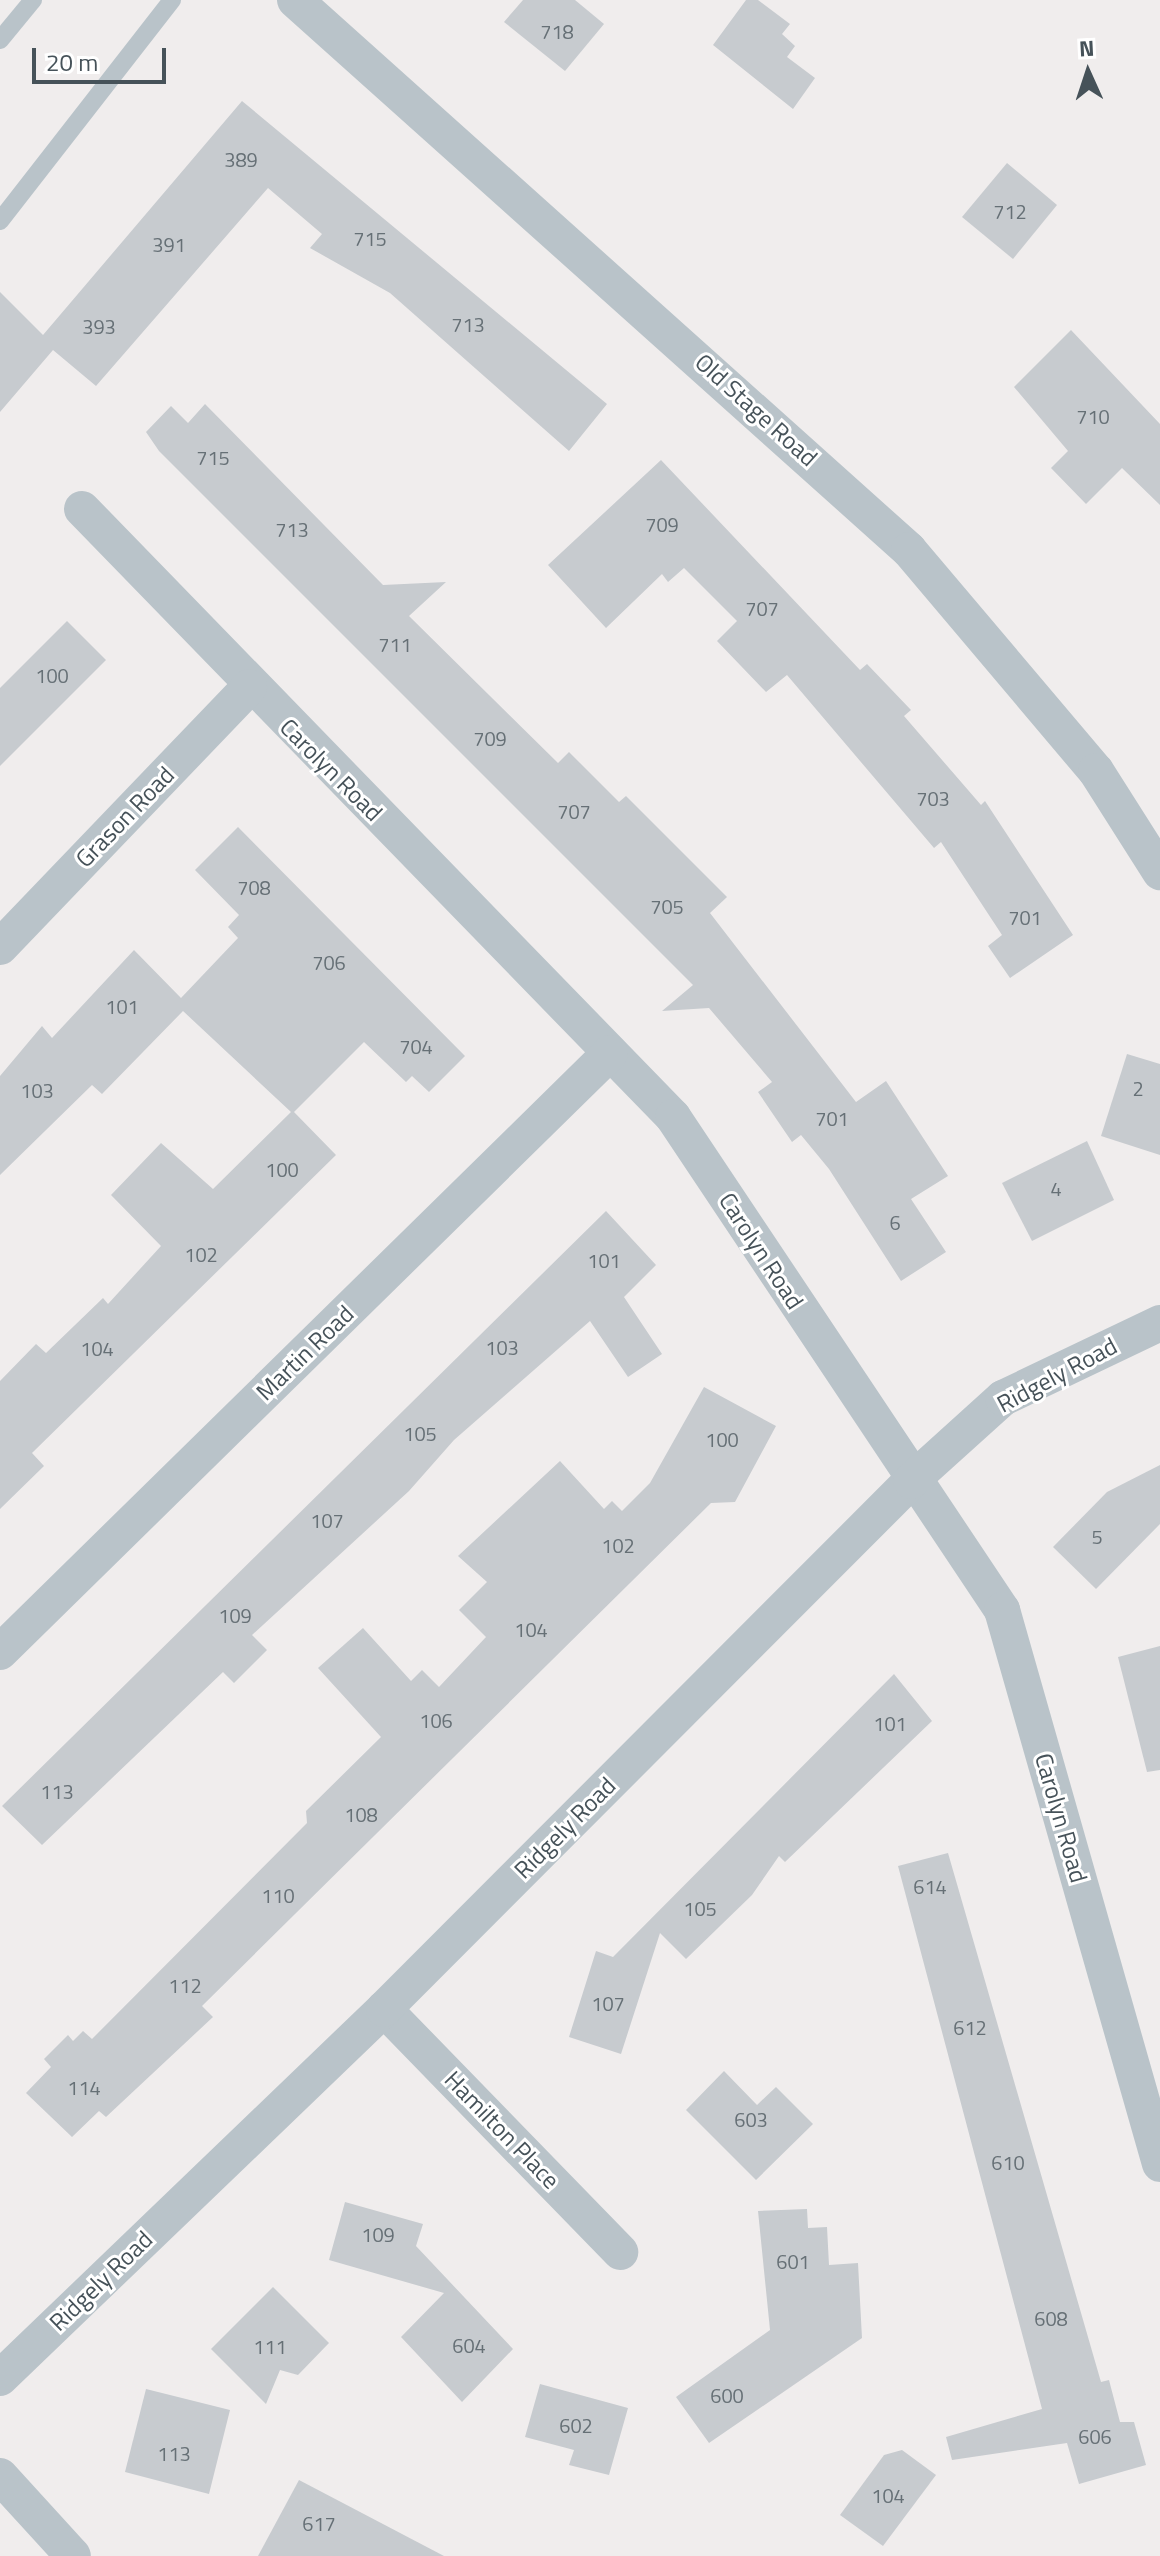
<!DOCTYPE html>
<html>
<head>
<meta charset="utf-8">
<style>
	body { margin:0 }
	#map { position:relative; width:1160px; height:2556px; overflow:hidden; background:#f0eded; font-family:"Titillium Web",sans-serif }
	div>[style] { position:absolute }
	.building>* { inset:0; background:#c7cbcf }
	.lane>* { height:18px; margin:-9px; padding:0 9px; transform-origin:9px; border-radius:9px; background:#b9c3c9 }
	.street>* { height:36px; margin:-18px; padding:0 18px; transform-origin:18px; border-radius:18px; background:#b9c3c9 }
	span { translate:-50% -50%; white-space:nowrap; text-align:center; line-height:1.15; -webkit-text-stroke:6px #fff; paint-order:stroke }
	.number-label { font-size:20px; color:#667076 }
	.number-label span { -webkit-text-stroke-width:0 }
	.street-label { font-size:24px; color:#465259 }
	.north { position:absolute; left:1048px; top:32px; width:80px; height:80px; -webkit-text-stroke:6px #fff; paint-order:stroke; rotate:357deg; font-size:22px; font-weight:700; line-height:32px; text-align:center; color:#465259 }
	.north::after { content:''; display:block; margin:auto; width:28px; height:36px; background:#465259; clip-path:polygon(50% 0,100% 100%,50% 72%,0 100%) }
	.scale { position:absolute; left:32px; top:48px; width:134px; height:36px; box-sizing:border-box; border:4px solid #465259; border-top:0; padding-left:10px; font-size:24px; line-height:28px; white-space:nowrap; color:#465259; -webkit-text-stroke:6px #fff; paint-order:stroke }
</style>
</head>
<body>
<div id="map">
	<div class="building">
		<i style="clip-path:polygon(523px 0,575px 0,604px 24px,565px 71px,504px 22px)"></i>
		<i style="clip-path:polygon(746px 0,758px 0,790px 24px,782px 34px,795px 46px,787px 57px,815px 78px,793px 109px,713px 45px)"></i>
		<i style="clip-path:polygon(242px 101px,607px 404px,569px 451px,390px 293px,310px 248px,322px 234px,268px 188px,96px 386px,53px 350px,0 412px,0 292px,43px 335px)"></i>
		<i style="clip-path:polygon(1007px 163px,1057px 205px,1013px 259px,962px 217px)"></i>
		<i style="clip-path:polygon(1071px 330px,1160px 424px,1160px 505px,1122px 468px,1086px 504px,1051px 468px,1068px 451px,1014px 387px)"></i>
		<i style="clip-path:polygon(205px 404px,383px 585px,446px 582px,409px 616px,558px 763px,569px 752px,619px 802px,626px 796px,727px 897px,710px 913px,856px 1102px,886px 1081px,948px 1176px,911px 1199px,946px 1252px,901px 1281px,829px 1169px,801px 1135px,792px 1142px,758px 1092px,772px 1082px,709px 1008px,662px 1011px,693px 985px,159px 451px,146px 432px,171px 406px,188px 423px)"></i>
		<i style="clip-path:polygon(661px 460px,860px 670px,867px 664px,911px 710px,904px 716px,981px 805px,985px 801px,1073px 935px,1010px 978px,988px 946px,1002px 935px,941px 842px,934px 848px,787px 675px,766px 692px,717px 641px,737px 621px,684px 568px,668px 582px,662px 574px,606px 628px,548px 565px)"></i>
		<i style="clip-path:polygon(67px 621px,106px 660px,0 766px,0 688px)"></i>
		<i style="clip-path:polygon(238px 827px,465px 1056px,429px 1092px,412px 1076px,406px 1082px,364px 1042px,294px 1112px,336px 1155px,32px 1453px,44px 1466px,0 1509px,0 1381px,36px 1344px,46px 1353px,103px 1298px,108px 1304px,161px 1246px,111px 1195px,161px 1143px,213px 1189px,291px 1112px,183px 1011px,102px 1094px,92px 1085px,0 1175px,0 1076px,42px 1026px,52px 1038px,134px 950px,181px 998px,238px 938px,228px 927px,239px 915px,195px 870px)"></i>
		<i style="clip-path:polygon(1127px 1054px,1160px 1064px,1160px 1155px,1101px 1136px)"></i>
		<i style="clip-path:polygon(1087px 1141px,1114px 1200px,1032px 1241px,1002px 1183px)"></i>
		<i style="clip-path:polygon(606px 1211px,656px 1265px,624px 1297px,662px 1354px,628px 1377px,590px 1321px,454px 1440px,409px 1491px,252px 1635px,267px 1650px,234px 1683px,223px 1672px,42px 1845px,2px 1806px)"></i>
		<i style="clip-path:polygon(704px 1387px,776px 1426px,735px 1502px,711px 1503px,202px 2006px,213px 2017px,106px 2117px,99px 2111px,72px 2137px,26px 2093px,51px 2067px,44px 2059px,68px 2035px,73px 2041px,83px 2031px,92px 2039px,307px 1823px,306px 1811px,381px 1737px,318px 1668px,363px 1628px,411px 1681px,422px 1670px,439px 1687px,486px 1637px,459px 1610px,487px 1582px,458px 1556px,560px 1461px,604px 1509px,612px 1501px,622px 1511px,650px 1483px)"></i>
		<i style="clip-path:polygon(1160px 1465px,1160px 1524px,1096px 1589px,1053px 1547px,1107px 1492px)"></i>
		<i style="clip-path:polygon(1160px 1646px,1160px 1770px,1147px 1772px,1118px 1657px)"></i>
		<i style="clip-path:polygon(894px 1674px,932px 1721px,785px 1862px,779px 1856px,752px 1895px,686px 1959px,660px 1933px,621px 2054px,569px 2037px,596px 1951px,613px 1957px)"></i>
		<i style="clip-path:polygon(948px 1853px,1101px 2382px,1109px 2380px,1120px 2422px,1134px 2422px,1146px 2465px,1079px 2484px,1067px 2443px,952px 2460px,946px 2437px,1042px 2409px,898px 1866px)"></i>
		<i style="clip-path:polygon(724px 2071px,757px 2105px,776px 2087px,813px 2124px,756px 2180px,686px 2110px)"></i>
		<i style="clip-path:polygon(345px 2202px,423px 2224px,416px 2246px,513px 2349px,462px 2402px,401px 2337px,444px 2293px,329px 2260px)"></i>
		<i style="clip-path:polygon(807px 2209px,808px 2228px,827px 2227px,829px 2265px,858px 2263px,862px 2338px,709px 2443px,676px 2397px,770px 2330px,758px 2211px)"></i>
		<i style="clip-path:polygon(273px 2287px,329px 2343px,298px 2375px,280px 2370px,266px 2404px,211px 2349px)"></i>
		<i style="clip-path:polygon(540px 2384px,628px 2408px,609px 2475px,569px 2465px,574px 2450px,525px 2437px)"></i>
		<i style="clip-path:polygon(146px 2389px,230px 2410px,209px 2494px,125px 2472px)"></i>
		<i style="clip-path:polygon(902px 2450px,936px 2475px,883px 2546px,840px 2515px,884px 2455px)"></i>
		<i style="clip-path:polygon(299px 2480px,444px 2556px,258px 2556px)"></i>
	</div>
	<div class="lane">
		<i style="left:0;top:40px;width:52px;rotate:-50.5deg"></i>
		<i style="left:0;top:221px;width:280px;rotate:-52.1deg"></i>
	</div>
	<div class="street">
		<i style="left:295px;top:0;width:824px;rotate:41.85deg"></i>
		<i style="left:909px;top:550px;width:289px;rotate:49.8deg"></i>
		<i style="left:1096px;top:771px;width:120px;rotate:57.6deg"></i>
		<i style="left:82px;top:509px;width:848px;rotate:45.81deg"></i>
		<i style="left:673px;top:1117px;width:593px;rotate:56.28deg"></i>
		<i style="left:1002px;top:1610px;width:576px;rotate:74.08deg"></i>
		<i style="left:0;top:947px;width:360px;rotate:-46.2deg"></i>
		<i style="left:0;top:1652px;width:855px;rotate:-44.48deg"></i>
		<i style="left:384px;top:2009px;width:339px;rotate:45.8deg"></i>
		<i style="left:0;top:2378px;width:533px;rotate:-43.86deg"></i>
		<i style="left:384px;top:2009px;width:746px;rotate:-45.05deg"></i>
		<i style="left:911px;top:1481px;width:124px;rotate:-42.1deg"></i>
		<i style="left:1003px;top:1398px;width:174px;rotate:-25.5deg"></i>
		<i style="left:0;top:2476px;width:108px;rotate:47.6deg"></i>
	</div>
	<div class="number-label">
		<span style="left:557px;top:31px">718</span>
		<span style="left:241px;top:159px">389</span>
		<span style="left:1010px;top:211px">712</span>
		<span style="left:370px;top:238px">715</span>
		<span style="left:169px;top:244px">391</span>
		<span style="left:468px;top:324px">713</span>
		<span style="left:99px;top:326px">393</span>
		<span style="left:1093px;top:416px">710</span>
		<span style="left:213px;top:457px">715</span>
		<span style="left:662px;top:524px">709</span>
		<span style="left:292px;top:529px">713</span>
		<span style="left:762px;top:608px">707</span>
		<span style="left:395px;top:644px">711</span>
		<span style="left:52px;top:675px">100</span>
		<span style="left:490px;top:738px">709</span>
		<span style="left:933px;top:798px">703</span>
		<span style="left:574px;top:811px">707</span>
		<span style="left:254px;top:887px">708</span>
		<span style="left:667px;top:906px">705</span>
		<span style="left:1025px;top:917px">701</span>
		<span style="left:329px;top:962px">706</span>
		<span style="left:122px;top:1006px">101</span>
		<span style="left:416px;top:1046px">704</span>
		<span style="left:1138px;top:1088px">2</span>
		<span style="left:37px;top:1090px">103</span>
		<span style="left:832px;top:1118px">701</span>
		<span style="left:282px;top:1169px">100</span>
		<span style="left:1056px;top:1188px">4</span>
		<span style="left:895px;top:1222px">6</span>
		<span style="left:201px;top:1254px">102</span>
		<span style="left:604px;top:1260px">101</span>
		<span style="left:502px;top:1347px">103</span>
		<span style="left:97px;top:1348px">104</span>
		<span style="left:420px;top:1433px">105</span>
		<span style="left:722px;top:1439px">100</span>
		<span style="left:327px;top:1520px">107</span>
		<span style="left:1097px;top:1536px">5</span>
		<span style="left:618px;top:1545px">102</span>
		<span style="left:235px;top:1615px">109</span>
		<span style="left:531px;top:1629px">104</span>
		<span style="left:436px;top:1720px">106</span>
		<span style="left:890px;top:1723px">101</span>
		<span style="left:57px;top:1791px">113</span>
		<span style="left:361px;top:1814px">108</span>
		<span style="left:930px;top:1886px">614</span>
		<span style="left:278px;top:1895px">110</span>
		<span style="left:700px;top:1908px">105</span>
		<span style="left:185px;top:1985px">112</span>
		<span style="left:608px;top:2003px">107</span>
		<span style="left:970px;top:2027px">612</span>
		<span style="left:84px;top:2087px">114</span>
		<span style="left:751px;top:2119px">603</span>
		<span style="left:1008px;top:2162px">610</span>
		<span style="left:378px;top:2234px">109</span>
		<span style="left:793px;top:2261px">601</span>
		<span style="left:1051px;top:2318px">608</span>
		<span style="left:469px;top:2345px">604</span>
		<span style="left:270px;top:2346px">111</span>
		<span style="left:727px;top:2395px">600</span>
		<span style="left:576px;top:2425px">602</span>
		<span style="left:1095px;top:2436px">606</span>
		<span style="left:174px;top:2453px">113</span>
		<span style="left:888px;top:2495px">104</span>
		<span style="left:319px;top:2523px">617</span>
	</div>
	<div class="street-label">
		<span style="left:756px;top:410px;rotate:42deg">Old Stage Road</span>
		<span style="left:331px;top:770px;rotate:45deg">Carolyn Road</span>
		<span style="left:125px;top:817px;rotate:-46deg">Grason Road</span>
		<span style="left:761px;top:1251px;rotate:57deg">Carolyn Road</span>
		<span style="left:305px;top:1353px;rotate:-44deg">Martin Road</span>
		<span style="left:1057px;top:1375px;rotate:-28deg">Ridgely Road</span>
		<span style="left:1061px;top:1818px;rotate:74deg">Carolyn Road</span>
		<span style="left:565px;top:1828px;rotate:-45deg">Ridgely Road</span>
		<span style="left:502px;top:2130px;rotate:46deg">Hamilton Place</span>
		<span style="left:101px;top:2281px;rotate:-44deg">Ridgely Road</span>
	</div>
	<div class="north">N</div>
	<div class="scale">20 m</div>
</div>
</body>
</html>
